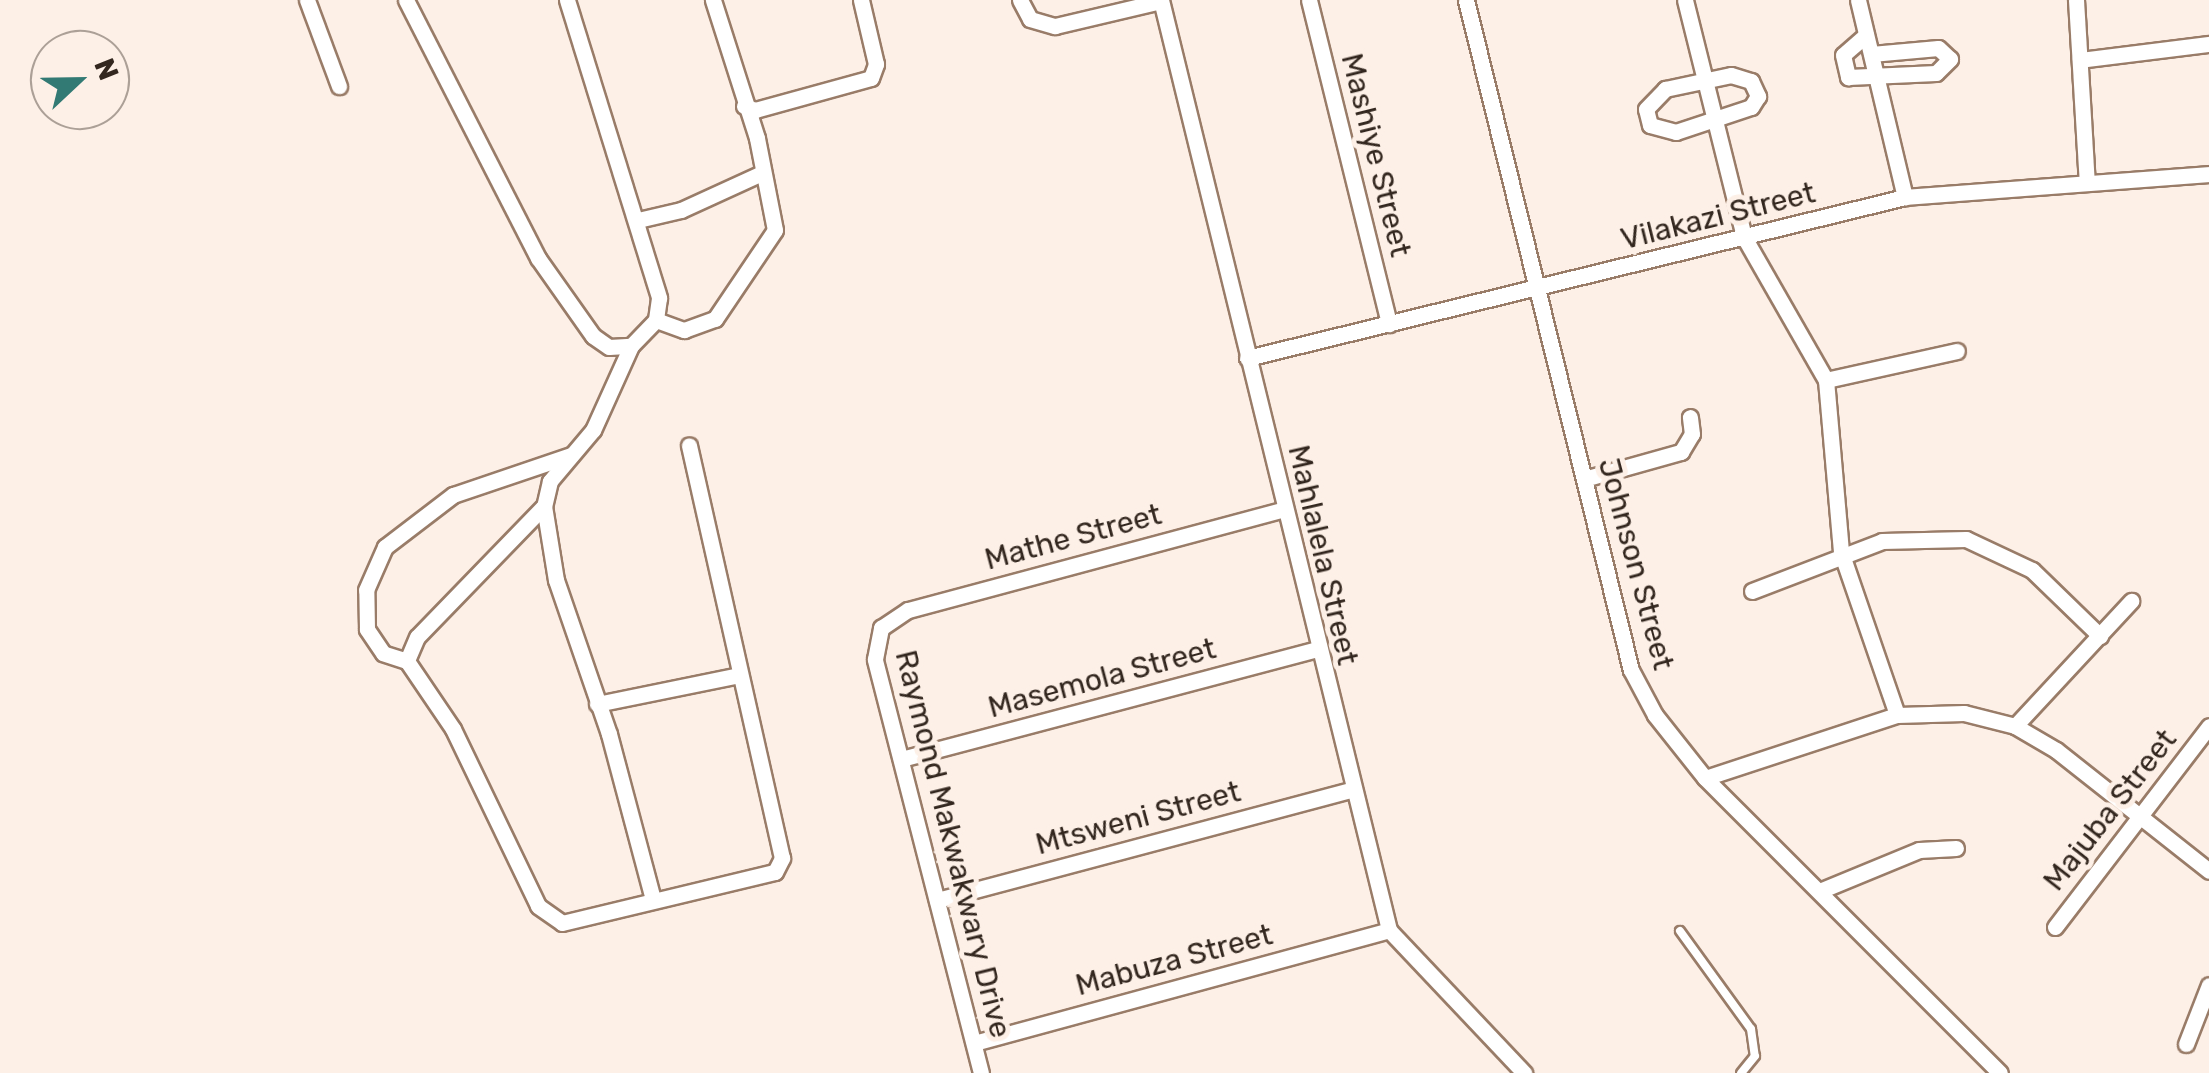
<!DOCTYPE html>
<html>
<head>
<meta charset="utf-8">
<style>
	body { margin:0 }
	#map { position:relative; width:2209px; height:1073px; overflow:hidden; background:#fdf0e7; font-family:Rubik,sans-serif }
	div>[style] { position:absolute }
	.roads { filter:drop-shadow(2px 0 #997c68) drop-shadow(-2px 0 #997c68) drop-shadow(0 2px #997c68) drop-shadow(0 -2px #997c68) }
	.lane>* { height:8px; margin:-4px; padding:0 4px; transform-origin:4px; border-radius:4px; background:#fff }
	.street>* { height:15px; margin:-7.5px; padding:0 7.5px; transform-origin:7.5px; border-radius:7.5px; background:#fff }
	span { translate:-50% -50%; white-space:nowrap; text-align:center; line-height:1.15; -webkit-text-stroke:10px #fdf0e7; paint-order:stroke }
	.street-label { font-size:30px; color:#33271f }
	.north { position:absolute; left:30px; top:30px; width:100px; height:100px; box-sizing:border-box; background:#fdf0e7; border:2px solid #aca097; border-radius:50%; rotate:68deg; font-size:28px; font-weight:700; line-height:40px; text-align:center; color:#33271f }
	.north::after { content:''; display:block; margin:auto; width:35px; height:45px; background:#327a74; clip-path:polygon(50% 0,100% 100%,50% 72%,0 100%) }
</style>
</head>
<body>
<div id="map">
	<div class="roads">
		<div class="lane">
			<i style="left:1680px;top:931px;width:121px;rotate:54.1deg"></i>
			<i style="left:1751px;top:1029px;width:27px;rotate:82deg"></i>
			<i style="left:1755px;top:1056px;width:22px;rotate:129deg"></i>
		</div>
		<div class="street">
			<i style="left:307px;top:0;width:92px;rotate:69.6deg"></i>
			<i style="left:406px;top:0;width:290px;rotate:62.9deg"></i>
			<i style="left:538px;top:258px;width:95px;rotate:54.8deg"></i>
			<i style="left:593px;top:336px;width:19px;rotate:35deg"></i>
			<i style="left:609px;top:347px;width:22px;rotate:-3deg"></i>
			<i style="left:567px;top:0;width:312px;rotate:72.8deg"></i>
			<i style="left:659px;top:298px;width:22px;rotate:98deg"></i>
			<i style="left:656px;top:320px;width:36px;rotate:134deg"></i>
			<i style="left:631px;top:346px;width:92px;rotate:114.3deg"></i>
			<i style="left:593px;top:430px;width:67px;rotate:130.1deg"></i>
			<i style="left:550px;top:481px;width:26px;rotate:103deg"></i>
			<i style="left:544px;top:506px;width:75px;rotate:80.8deg"></i>
			<i style="left:556px;top:580px;width:163px;rotate:71deg"></i>
			<i style="left:609px;top:734px;width:171px;rotate:75.1deg"></i>
			<i style="left:1020px;top:0;width:21px;rotate:62deg"></i>
			<i style="left:1030px;top:19px;width:26px;rotate:16deg"></i>
			<i style="left:1055px;top:26px;width:109px;rotate:-13.3deg"></i>
			<i style="left:1161px;top:0;width:958px;rotate:76.22deg"></i>
			<i style="left:1389px;top:930px;width:197px;rotate:46.6deg"></i>
			<i style="left:1309px;top:0;width:334px;rotate:76.1deg"></i>
			<i style="left:1466px;top:0;width:690px;rotate:76.17deg"></i>
			<i style="left:1631px;top:670px;width:51px;rotate:61.9deg"></i>
			<i style="left:1655px;top:715px;width:80px;rotate:51.6deg"></i>
			<i style="left:1705px;top:778px;width:417px;rotate:45deg"></i>
			<i style="left:1685px;top:0;width:244px;rotate:76deg"></i>
			<i style="left:1744px;top:237px;width:165px;rotate:60.2deg"></i>
			<i style="left:1826px;top:380px;width:173px;rotate:85deg"></i>
			<i style="left:1841px;top:552px;width:172px;rotate:71deg"></i>
			<i style="left:1858px;top:0;width:203px;rotate:76.6deg"></i>
			<i style="left:2076px;top:0;width:183px;rotate:86.6deg"></i>
			<i style="left:1866px;top:35px;width:30px;rotate:139deg"></i>
			<i style="left:1843px;top:55px;width:23px;rotate:77deg"></i>
			<i style="left:1848px;top:77px;width:88px;rotate:-2.6deg"></i>
			<i style="left:1936px;top:73px;width:20px;rotate:-45deg"></i>
			<i style="left:1950px;top:59px;width:16px;rotate:-137deg"></i>
			<i style="left:1938px;top:48px;width:67px;rotate:174.9deg"></i>
			<i style="left:2080px;top:60px;width:130px;rotate:-7.1deg"></i>
			<i style="left:1731px;top:75px;width:21px;rotate:17deg"></i>
			<i style="left:1751px;top:81px;width:17px;rotate:65deg"></i>
			<i style="left:1758px;top:96px;width:13px;rotate:122deg"></i>
			<i style="left:1751px;top:107px;width:79px;rotate:161.6deg"></i>
			<i style="left:1676px;top:132px;width:27px;rotate:-165deg"></i>
			<i style="left:1650px;top:125px;width:16px;rotate:-104deg"></i>
			<i style="left:1646px;top:109px;width:28px;rotate:-46deg"></i>
			<i style="left:1665px;top:89px;width:67px;rotate:-12deg"></i>
			<i style="left:744px;top:106px;width:12px;rotate:20deg"></i>
			<i style="left:755px;top:110px;width:120px;rotate:-15.4deg"></i>
			<i style="left:871px;top:78px;width:15px;rotate:-70deg"></i>
			<i style="left:876px;top:64px;width:66px;rotate:-103.2deg"></i>
			<i style="left:638px;top:220px;width:44px;rotate:-13.1deg"></i>
			<i style="left:681px;top:210px;width:89px;rotate:-24.6deg"></i>
			<i style="left:656px;top:320px;width:30px;rotate:20deg"></i>
			<i style="left:684px;top:330px;width:33px;rotate:-20deg"></i>
			<i style="left:715px;top:319px;width:107px;rotate:-56deg"></i>
			<i style="left:775px;top:230px;width:94px;rotate:-101.1deg"></i>
			<i style="left:757px;top:138px;width:145px;rotate:-107.7deg"></i>
			<i style="left:1247px;top:358px;width:677px;rotate:-13.75deg"></i>
			<i style="left:1905px;top:197px;width:305px;rotate:-4.3deg"></i>
			<i style="left:1826px;top:380px;width:134px;rotate:-12.5deg"></i>
			<i style="left:1584px;top:479px;width:101px;rotate:-15.6deg"></i>
			<i style="left:1681px;top:452px;width:21px;rotate:-59deg"></i>
			<i style="left:1692px;top:434px;width:17px;rotate:-97deg"></i>
			<i style="left:544px;top:506px;width:182px;rotate:134.1deg"></i>
			<i style="left:417px;top:637px;width:26px;rotate:113deg"></i>
			<i style="left:407px;top:661px;width:82px;rotate:55.9deg"></i>
			<i style="left:453px;top:729px;width:196px;rotate:64.3deg"></i>
			<i style="left:538px;top:906px;width:29px;rotate:35deg"></i>
			<i style="left:562px;top:923px;width:219px;rotate:-13.5deg"></i>
			<i style="left:775px;top:872px;width:16px;rotate:-63deg"></i>
			<i style="left:782px;top:858px;width:423px;rotate:-102.7deg"></i>
			<i style="left:1752px;top:591px;width:139px;rotate:-21deg"></i>
			<i style="left:1882px;top:541px;width:84px;rotate:-1.4deg"></i>
			<i style="left:1966px;top:539px;width:73px;rotate:25.2deg"></i>
			<i style="left:2032px;top:570px;width:95px;rotate:44.1deg"></i>
			<i style="left:407px;top:661px;width:25px;rotate:-162deg"></i>
			<i style="left:383px;top:653px;width:29px;rotate:-124deg"></i>
			<i style="left:367px;top:629px;width:39px;rotate:-91deg"></i>
			<i style="left:366px;top:590px;width:47px;rotate:-66.2deg"></i>
			<i style="left:385px;top:547px;width:86px;rotate:-37.4deg"></i>
			<i style="left:453px;top:495px;width:125px;rotate:-18.7deg"></i>
			<i style="left:597px;top:704px;width:146px;rotate:-11.5deg"></i>
			<i style="left:2015px;top:726px;width:171px;rotate:-47.1deg"></i>
			<i style="left:901px;top:759px;width:429px;rotate:-14.8deg"></i>
			<i style="left:1705px;top:778px;width:202px;rotate:-18.2deg"></i>
			<i style="left:1897px;top:715px;width:67px;rotate:-1.7deg"></i>
			<i style="left:1964px;top:713px;width:53px;rotate:14.3deg"></i>
			<i style="left:2015px;top:726px;width:48px;rotate:30.3deg"></i>
			<i style="left:2056px;top:750px;width:195px;rotate:38.3deg"></i>
			<i style="left:1822px;top:890px;width:105px;rotate:-22.4deg"></i>
			<i style="left:1919px;top:850px;width:37px;rotate:-3deg"></i>
			<i style="left:937px;top:900px;width:431px;rotate:-14.9deg"></i>
			<i style="left:2055px;top:927px;width:253px;rotate:-52.5deg"></i>
			<i style="left:974px;top:1043px;width:430px;rotate:-15.2deg"></i>
			<i style="left:2186px;top:1044px;width:63px;rotate:-68.7deg"></i>
			<i style="left:981px;top:1073px;width:427px;rotate:-104.4deg"></i>
			<i style="left:875px;top:659px;width:32px;rotate:-79deg"></i>
			<i style="left:881px;top:628px;width:32px;rotate:-34deg"></i>
			<i style="left:908px;top:610px;width:389px;rotate:-15deg"></i>
		</div>
	</div>
	<div class="street-label">
		<span style="left:1376px;top:155px;rotate:76deg">Mashiye Street</span>
		<span style="left:1718px;top:216px;rotate:-14deg">Vilakazi Street</span>
		<span style="left:1073px;top:537px;rotate:-15deg">Mathe Street</span>
		<span style="left:1323px;top:555px;rotate:77deg">Mahlalela Street</span>
		<span style="left:1636px;top:564px;rotate:75deg">Johnson Street</span>
		<span style="left:1102px;top:678px;rotate:-15deg">Masemola Street</span>
		<span style="left:2110px;top:810px;rotate:-52deg">Majuba Street</span>
		<span style="left:1138px;top:818px;rotate:-15deg">Mtsweni Street</span>
		<span style="left:953px;top:844px;rotate:76deg">Raymond Makwakwary Drive</span>
		<span style="left:1174px;top:960px;rotate:-15deg">Mabuza Street</span>
	</div>
	<div class="north">N</div>
</div>
</body>
</html>
